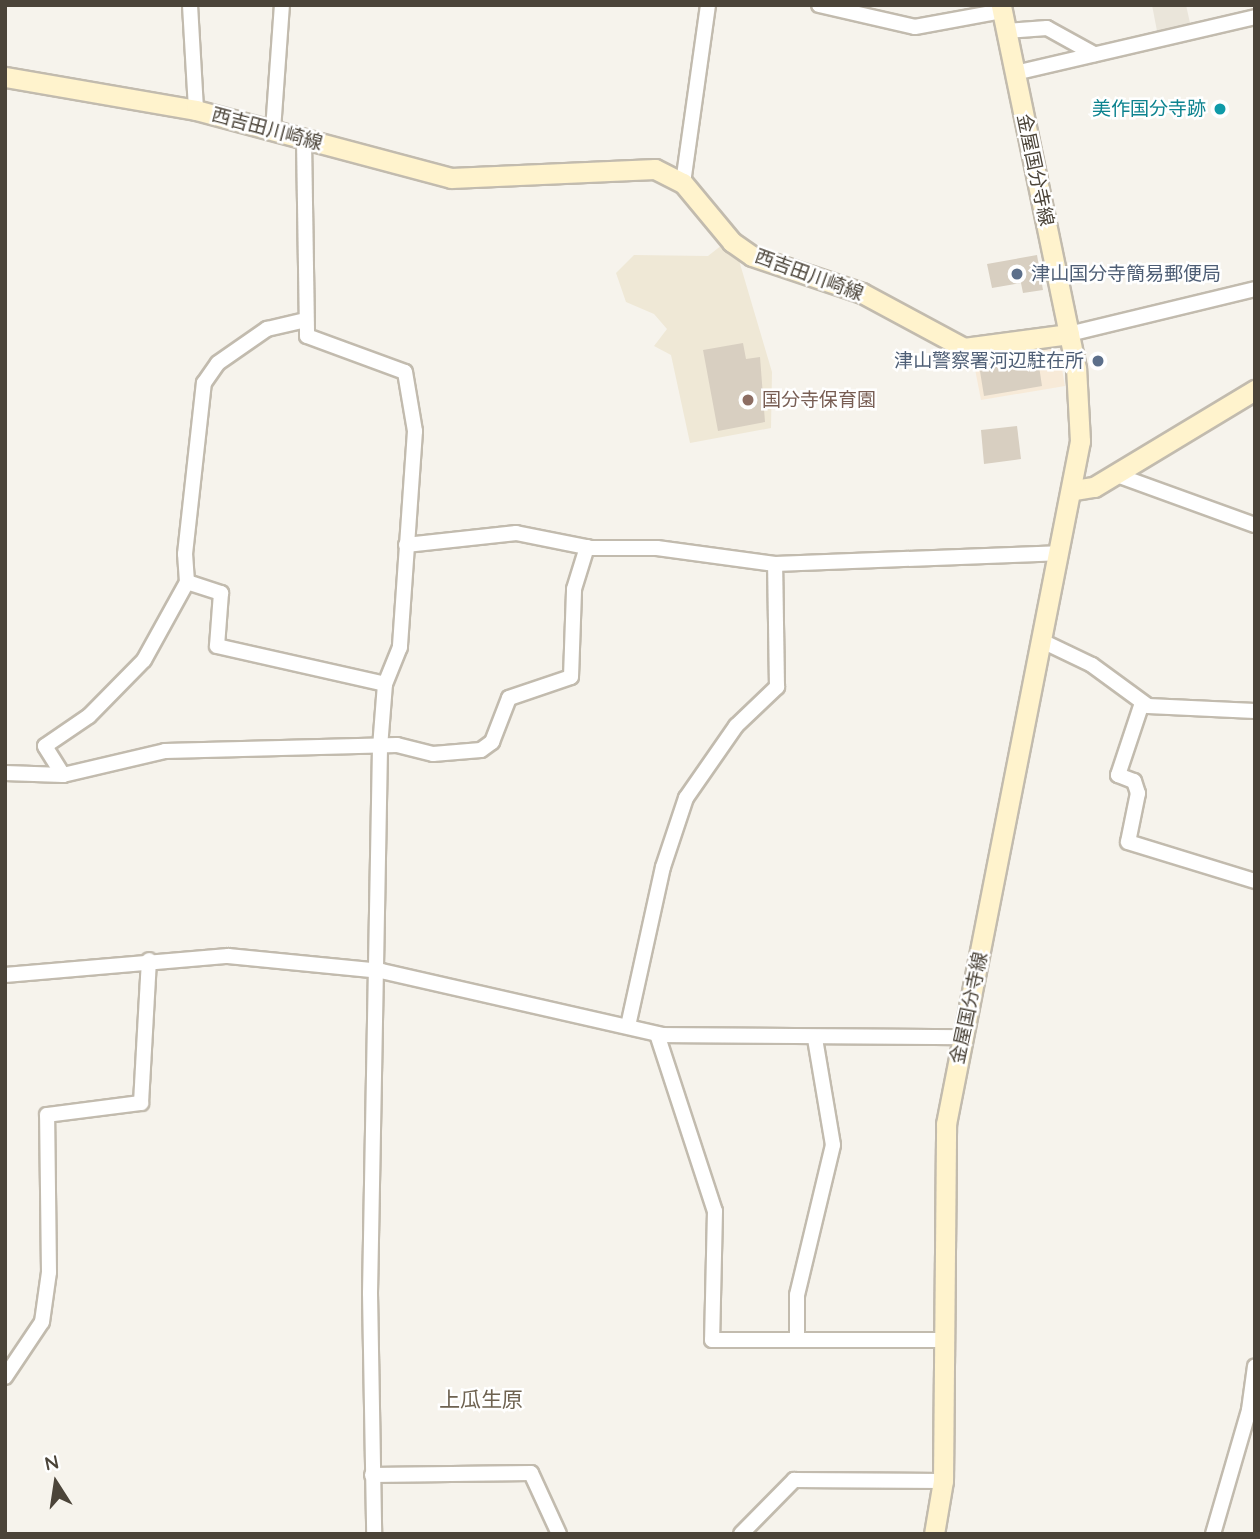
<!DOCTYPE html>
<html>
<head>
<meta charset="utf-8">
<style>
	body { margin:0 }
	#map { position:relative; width:1260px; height:1539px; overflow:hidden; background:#f6f3ec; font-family:Quicksand,"Noto Sans JP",sans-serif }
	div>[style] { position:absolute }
	.residential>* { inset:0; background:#eae5da }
	.commercial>* { inset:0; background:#f7ead8 }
	.education>* { inset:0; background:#efe8d6 }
	.building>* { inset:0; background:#d8cfc1 }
	.roads { filter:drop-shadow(2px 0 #c2bbae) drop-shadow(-2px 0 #c2bbae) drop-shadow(0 2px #c2bbae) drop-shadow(0 -2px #c2bbae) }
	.minor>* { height:14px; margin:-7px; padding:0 7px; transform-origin:7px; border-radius:7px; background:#fff }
	.secondary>* { height:19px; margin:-9.5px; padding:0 9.5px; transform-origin:9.5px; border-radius:9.5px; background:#fff3cd }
	.dots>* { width:19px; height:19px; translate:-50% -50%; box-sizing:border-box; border:4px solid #fff; border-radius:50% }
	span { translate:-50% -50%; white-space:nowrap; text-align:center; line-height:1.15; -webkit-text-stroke:5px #fff; paint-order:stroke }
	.culture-label { font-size:19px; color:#0d838f }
	.right { translate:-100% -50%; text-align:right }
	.street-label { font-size:19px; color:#4b4439 }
	.service-label { font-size:19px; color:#4e5e75 }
	.left { translate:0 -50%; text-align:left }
	.education-label { font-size:19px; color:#785e54 }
	.neighbourhood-label { font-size:21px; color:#6e6250 }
	.frame { position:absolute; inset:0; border:7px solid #4b4439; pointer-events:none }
	.north { position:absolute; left:21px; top:1448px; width:70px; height:70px; -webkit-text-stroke:5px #fff; paint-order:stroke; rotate:348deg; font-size:19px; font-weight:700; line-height:28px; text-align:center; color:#4b4439 }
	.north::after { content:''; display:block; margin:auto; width:24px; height:32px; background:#4b4439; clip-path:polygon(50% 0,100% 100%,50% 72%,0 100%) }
</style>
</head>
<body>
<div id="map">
	<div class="residential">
		<i style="clip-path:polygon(1152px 5px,1186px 5px,1190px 23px,1157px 31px)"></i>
	</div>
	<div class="commercial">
		<i style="clip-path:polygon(1045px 346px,1059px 352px,1065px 386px,981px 400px,973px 359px)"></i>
	</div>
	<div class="education">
		<i style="clip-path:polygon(722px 245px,738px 257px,772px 372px,771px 428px,690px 443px,671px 355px,654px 346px,667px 329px,654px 314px,626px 302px,616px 273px,634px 255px,708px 256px)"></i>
	</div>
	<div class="building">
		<i style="clip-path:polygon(1037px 255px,1043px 290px,1023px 293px,1021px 283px,992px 288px,987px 264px)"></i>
		<i style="clip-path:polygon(743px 343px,746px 359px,760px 357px,765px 422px,718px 431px,703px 350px)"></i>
		<i style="clip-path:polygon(1025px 357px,1027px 368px,1039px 366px,1042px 386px,984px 396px,979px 365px)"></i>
		<i style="clip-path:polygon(1017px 426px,1021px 459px,984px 464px,981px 430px)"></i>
	</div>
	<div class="roads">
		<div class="minor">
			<i style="left:190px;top:5px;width:105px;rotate:86.7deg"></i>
			<i style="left:819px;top:5px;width:98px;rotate:12.9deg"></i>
			<i style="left:915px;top:27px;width:88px;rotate:-10.4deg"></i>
			<i style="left:1006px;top:31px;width:41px;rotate:-4.2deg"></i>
			<i style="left:1047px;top:28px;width:54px;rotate:29deg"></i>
			<i style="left:1015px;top:73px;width:246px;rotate:-13.1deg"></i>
			<i style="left:273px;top:130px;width:125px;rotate:-85.9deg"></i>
			<i style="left:304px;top:140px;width:196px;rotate:89.1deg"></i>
			<i style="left:307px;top:336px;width:104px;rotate:20.2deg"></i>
			<i style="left:405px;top:372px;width:60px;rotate:80.4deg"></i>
			<i style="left:415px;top:431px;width:217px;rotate:94deg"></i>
			<i style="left:400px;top:647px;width:40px;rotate:112deg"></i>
			<i style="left:385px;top:684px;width:64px;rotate:94.5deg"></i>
			<i style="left:380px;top:748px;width:545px;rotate:91.05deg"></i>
			<i style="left:370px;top:1293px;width:241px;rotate:89deg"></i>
			<i style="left:683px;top:183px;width:180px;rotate:-82deg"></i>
			<i style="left:1069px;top:334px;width:191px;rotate:-13.6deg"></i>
			<i style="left:1114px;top:474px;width:150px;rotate:19.9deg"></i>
			<i style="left:406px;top:545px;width:111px;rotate:-6.2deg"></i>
			<i style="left:516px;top:533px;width:76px;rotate:11.3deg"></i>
			<i style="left:591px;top:548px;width:66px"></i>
			<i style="left:657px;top:548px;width:119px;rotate:7.7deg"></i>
			<i style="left:775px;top:564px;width:283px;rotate:-2.2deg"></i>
			<i style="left:187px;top:582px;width:36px;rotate:18deg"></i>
			<i style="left:221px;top:593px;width:53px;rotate:94.3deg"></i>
			<i style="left:217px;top:646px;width:172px;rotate:12.7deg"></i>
			<i style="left:1042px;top:641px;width:55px;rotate:25.6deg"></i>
			<i style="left:1092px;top:665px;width:69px;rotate:36.2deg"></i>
			<i style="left:1148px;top:706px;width:107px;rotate:2.7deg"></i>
			<i style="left:1142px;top:703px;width:76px;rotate:108.4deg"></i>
			<i style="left:1118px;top:775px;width:17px;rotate:21deg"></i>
			<i style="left:1134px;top:781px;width:13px;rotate:72deg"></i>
			<i style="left:1138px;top:793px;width:50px;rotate:101.5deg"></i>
			<i style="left:1128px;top:842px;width:133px;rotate:17.1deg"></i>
			<i style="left:5px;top:773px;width:58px;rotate:2deg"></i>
			<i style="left:63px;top:775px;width:105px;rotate:-13.2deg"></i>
			<i style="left:165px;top:751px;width:232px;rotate:-1.5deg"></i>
			<i style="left:397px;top:745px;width:37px;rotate:14deg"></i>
			<i style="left:433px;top:754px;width:48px;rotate:-4.8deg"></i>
			<i style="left:481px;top:750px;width:14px;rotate:-36deg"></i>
			<i style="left:492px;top:742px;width:47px;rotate:-68.9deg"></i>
			<i style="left:509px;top:698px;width:65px;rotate:-18.7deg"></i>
			<i style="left:571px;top:677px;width:88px;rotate:-88deg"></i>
			<i style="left:574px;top:589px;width:44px;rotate:-72.8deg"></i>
			<i style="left:63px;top:775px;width:34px;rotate:-122deg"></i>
			<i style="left:45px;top:746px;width:53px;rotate:-34.3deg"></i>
			<i style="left:89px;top:716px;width:78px;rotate:-45.5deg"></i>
			<i style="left:144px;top:660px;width:89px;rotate:-61.1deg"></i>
			<i style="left:187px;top:582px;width:28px;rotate:-94deg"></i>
			<i style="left:185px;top:554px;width:172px;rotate:-83.7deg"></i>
			<i style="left:204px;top:383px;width:24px;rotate:-55deg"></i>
			<i style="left:218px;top:363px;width:60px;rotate:-34.8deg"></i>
			<i style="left:267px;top:329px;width:37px;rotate:-13deg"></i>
			<i style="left:5px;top:975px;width:224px;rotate:-4.9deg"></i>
			<i style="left:228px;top:956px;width:154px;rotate:5.6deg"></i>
			<i style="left:381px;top:971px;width:289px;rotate:12.8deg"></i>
			<i style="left:663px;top:1035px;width:298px;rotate:0.4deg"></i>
			<i style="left:628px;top:1026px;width:163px;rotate:-77.6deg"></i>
			<i style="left:663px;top:867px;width:73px;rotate:-71.6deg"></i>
			<i style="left:686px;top:798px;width:88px;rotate:-55.2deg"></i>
			<i style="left:736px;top:726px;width:57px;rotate:-43.6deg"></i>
			<i style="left:777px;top:687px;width:123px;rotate:-90.9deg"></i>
			<i style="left:657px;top:1034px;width:186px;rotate:71.9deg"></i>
			<i style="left:715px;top:1211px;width:129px;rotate:91.3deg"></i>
			<i style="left:712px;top:1340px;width:234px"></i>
			<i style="left:797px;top:1340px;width:45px;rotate:-90deg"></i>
			<i style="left:797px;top:1295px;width:154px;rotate:-76.5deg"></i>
			<i style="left:833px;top:1145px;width:108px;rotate:-99.6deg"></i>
			<i style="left:5px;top:1377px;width:66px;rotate:-56.1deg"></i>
			<i style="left:42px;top:1322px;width:50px;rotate:-82deg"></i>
			<i style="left:49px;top:1272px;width:157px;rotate:-90.7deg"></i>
			<i style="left:47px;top:1115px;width:95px;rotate:-7.3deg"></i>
			<i style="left:141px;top:1103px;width:143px;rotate:-86.8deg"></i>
			<i style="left:372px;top:1475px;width:159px;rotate:-0.7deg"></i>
			<i style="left:531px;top:1473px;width:67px;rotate:65.3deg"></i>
			<i style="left:741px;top:1534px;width:76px;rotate:-45.5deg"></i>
			<i style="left:794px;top:1480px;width:149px;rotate:0.4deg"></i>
			<i style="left:1213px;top:1534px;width:129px;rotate:-73.8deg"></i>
			<i style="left:1249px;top:1410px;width:44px;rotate:-82.2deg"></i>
		</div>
		<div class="secondary">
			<i style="left:5px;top:77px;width:194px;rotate:9.8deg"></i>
			<i style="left:196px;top:110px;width:264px;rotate:14.9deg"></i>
			<i style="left:451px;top:178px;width:204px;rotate:-2.5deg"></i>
			<i style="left:655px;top:169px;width:31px;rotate:27deg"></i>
			<i style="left:683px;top:183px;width:77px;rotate:50.3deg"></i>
			<i style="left:732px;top:242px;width:24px;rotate:35deg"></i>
			<i style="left:752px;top:256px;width:116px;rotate:18.6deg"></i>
			<i style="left:862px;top:293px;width:116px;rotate:28.3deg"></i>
			<i style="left:964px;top:348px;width:106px;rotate:-7.6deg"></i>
			<i style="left:1074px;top:490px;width:20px;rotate:-9deg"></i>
			<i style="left:1094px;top:487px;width:188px;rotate:-31.1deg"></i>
			<i style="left:934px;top:1534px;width:54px;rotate:-80.4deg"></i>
			<i style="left:943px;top:1481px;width:357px;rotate:-89.5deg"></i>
			<i style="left:946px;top:1124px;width:696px;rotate:-78.9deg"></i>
			<i style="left:1080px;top:441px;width:73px;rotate:-93.1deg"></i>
			<i style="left:1076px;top:368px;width:371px;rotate:-101.7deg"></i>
		</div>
	</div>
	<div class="dots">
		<i style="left:1220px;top:109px;background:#0f9aa8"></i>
		<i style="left:1017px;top:274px;background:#5c6f8a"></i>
		<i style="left:1098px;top:361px;background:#5c6f8a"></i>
		<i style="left:748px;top:400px;background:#8d6e63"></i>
	</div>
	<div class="culture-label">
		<span class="right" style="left:1206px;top:109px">美作国分寺跡</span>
	</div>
	<div class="street-label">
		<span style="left:267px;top:129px;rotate:15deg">西吉田川崎線</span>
		<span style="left:1035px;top:170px;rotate:78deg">金屋国分寺線</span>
		<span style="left:809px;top:275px;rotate:20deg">西吉田川崎線</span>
		<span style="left:969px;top:1008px;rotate:-78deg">金屋国分寺線</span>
	</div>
	<div class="service-label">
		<span class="left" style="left:1031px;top:274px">津山国分寺簡易郵便局</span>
		<span class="right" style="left:1084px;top:361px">津山警察署河辺駐在所</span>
	</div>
	<div class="education-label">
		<span class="left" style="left:762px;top:400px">国分寺保育園</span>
	</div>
	<div class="neighbourhood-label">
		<span style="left:481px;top:1399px">上瓜生原</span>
	</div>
	<div class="frame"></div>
	<div class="north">N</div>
</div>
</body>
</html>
